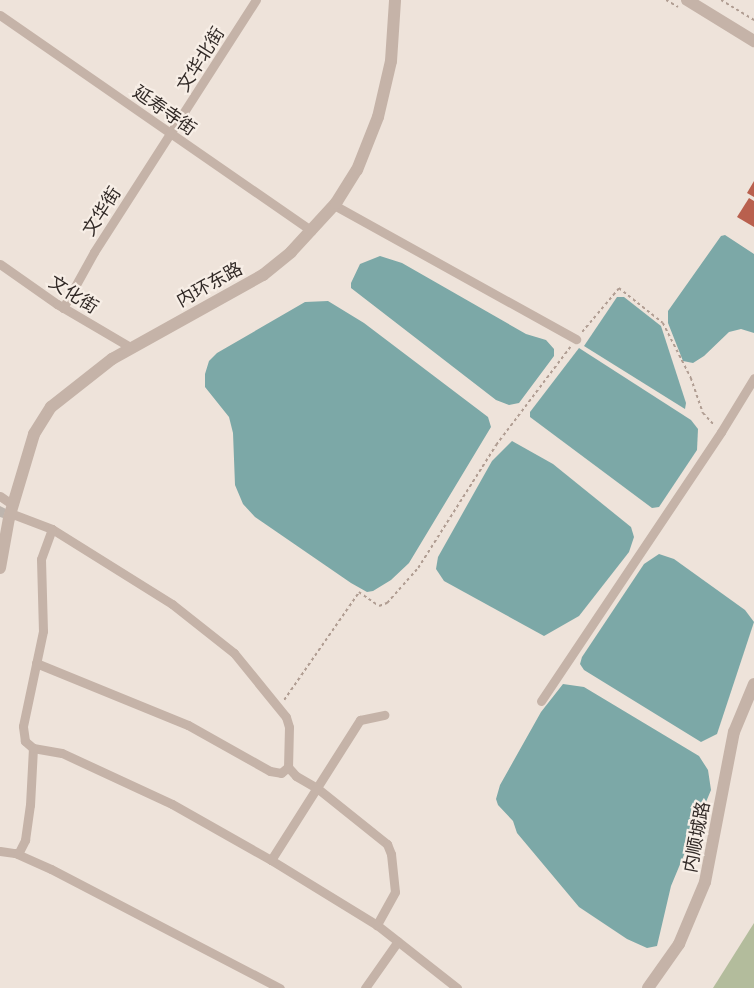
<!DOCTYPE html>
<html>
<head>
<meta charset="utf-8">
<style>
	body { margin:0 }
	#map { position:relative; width:754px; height:988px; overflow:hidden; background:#eee3da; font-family:"Golos Text","Noto Sans SC",sans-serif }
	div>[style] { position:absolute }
	.green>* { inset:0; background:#b3bc9c }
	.water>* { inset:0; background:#7ca8a7 }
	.shadow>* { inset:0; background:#0003 }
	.building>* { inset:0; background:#b9604e }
	.path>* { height:1.5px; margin-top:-0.75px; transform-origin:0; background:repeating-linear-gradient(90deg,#b09d92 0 3px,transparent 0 6px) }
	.minor>* { height:9px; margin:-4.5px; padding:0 4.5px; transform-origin:4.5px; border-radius:4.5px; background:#c5b3a8 }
	.tertiary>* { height:12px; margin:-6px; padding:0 6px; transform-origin:6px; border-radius:6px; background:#c5b3a8 }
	span { translate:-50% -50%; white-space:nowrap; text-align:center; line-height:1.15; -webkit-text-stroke:4.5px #f7eee6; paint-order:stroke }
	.street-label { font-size:18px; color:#322a27 }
</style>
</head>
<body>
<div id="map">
	<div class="green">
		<i style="clip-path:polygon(754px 923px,754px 988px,713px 988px)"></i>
	</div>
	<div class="water">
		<i style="clip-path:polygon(725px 235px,754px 254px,754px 333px,741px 329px,729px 332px,704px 356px,693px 363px,683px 361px,668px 323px,668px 311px,721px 236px)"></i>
		<i style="clip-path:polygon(380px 256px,402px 263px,526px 334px,546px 340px,554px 349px,554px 356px,519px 403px,509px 405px,496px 400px,351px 288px,351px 283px,360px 264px)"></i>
		<i style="clip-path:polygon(617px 297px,624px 297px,661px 326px,686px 403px,685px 409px,584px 346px)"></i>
		<i style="clip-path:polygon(328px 301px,364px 323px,488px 417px,491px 427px,409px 563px,391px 580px,373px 591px,367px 592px,351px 583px,255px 517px,243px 504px,235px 485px,233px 433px,229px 417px,205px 387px,205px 374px,209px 361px,217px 353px,305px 302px)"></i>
		<i style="clip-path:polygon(579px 348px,691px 420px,698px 429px,697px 450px,659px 507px,652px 508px,530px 417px,530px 412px)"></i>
		<i style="clip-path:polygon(512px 441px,553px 464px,631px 527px,634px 537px,629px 552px,579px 616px,544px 636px,444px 581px,436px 569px,438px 557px,492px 461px)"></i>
		<i style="clip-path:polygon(659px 554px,674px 559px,745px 610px,754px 622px,717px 734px,701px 742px,584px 670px,580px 664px,582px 657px,644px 564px)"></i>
		<i style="clip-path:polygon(563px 684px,584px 687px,699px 756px,708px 770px,711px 790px,671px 886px,657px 946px,647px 948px,627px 939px,579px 907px,517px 833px,513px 821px,498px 805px,496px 799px,500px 785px,541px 712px)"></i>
	</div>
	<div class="shadow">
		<i style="clip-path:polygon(0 506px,6px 509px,3px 518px,0 517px)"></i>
	</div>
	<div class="building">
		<i style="clip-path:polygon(754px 181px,754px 197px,747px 193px)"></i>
		<i style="clip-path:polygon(749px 198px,754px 201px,754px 227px,737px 217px)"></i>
	</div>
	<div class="path">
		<i style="left:666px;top:0;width:14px;rotate:30deg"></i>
		<i style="left:721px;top:0;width:39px;rotate:31deg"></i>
		<i style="left:582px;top:332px;width:57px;rotate:-49.9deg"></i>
		<i style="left:619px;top:288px;width:56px;rotate:38.5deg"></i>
		<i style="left:663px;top:323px;width:62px;rotate:63deg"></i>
		<i style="left:691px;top:378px;width:37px;rotate:71deg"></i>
		<i style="left:703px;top:413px;width:16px;rotate:47deg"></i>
		<i style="left:284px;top:700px;width:131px;rotate:-55.2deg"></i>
		<i style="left:359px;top:592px;width:24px;rotate:35deg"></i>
		<i style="left:379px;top:606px;width:9px;rotate:-21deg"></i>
		<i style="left:387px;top:603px;width:47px;rotate:-48.5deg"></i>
		<i style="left:418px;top:568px;width:146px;rotate:-57.6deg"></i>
		<i style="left:496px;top:445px;width:123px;rotate:-52.9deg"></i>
	</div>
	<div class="minor">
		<i style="left:0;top:15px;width:379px;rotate:34.7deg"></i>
		<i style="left:334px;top:205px;width:277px;rotate:29deg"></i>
		<i style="left:0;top:264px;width:70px;rotate:35.1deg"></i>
		<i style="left:57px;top:304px;width:87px;rotate:30.4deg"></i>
		<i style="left:63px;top:308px;width:64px;rotate:-61deg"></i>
		<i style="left:94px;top:252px;width:300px;rotate:-57.3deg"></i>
		<i style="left:0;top:496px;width:16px;rotate:35deg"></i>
		<i style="left:10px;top:513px;width:45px;rotate:20.9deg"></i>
		<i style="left:52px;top:529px;width:142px;rotate:32deg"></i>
		<i style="left:172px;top:604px;width:79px;rotate:38.3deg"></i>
		<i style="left:234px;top:653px;width:82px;rotate:50.9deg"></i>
		<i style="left:286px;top:717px;width:10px;rotate:73deg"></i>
		<i style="left:289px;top:727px;width:40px;rotate:91.4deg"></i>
		<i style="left:288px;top:767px;width:12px;rotate:48deg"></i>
		<i style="left:296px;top:776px;width:24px;rotate:30deg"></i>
		<i style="left:317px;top:788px;width:90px;rotate:38.7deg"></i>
		<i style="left:387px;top:844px;width:11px;rotate:68deg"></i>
		<i style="left:391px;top:854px;width:38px;rotate:84deg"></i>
		<i style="left:395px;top:892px;width:38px;rotate:119deg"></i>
		<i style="left:377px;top:925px;width:102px;rotate:38.2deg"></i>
		<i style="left:36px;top:663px;width:164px;rotate:22.2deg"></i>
		<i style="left:188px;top:725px;width:94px;rotate:29.3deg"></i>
		<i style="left:270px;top:771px;width:11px;rotate:10deg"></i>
		<i style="left:281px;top:773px;width:9px;rotate:-41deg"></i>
		<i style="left:541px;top:701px;width:324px;rotate:-56.2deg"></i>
		<i style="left:721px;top:432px;width:63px;rotate:-58.6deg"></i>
		<i style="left:33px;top:748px;width:29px;rotate:10deg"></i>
		<i style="left:62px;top:753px;width:121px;rotate:24.9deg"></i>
		<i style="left:172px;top:804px;width:114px;rotate:29.5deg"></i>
		<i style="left:271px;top:860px;width:124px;rotate:31.5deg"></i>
		<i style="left:0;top:851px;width:15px;rotate:8deg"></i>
		<i style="left:15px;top:853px;width:39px;rotate:24deg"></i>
		<i style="left:51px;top:869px;width:258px;rotate:27.5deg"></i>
		<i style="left:18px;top:854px;width:16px;rotate:-63deg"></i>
		<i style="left:25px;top:840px;width:35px;rotate:-82deg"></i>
		<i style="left:30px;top:805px;width:57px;rotate:-87deg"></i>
		<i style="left:33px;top:748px;width:11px;rotate:-139deg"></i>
		<i style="left:25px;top:741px;width:15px;rotate:-98deg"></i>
		<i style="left:23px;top:726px;width:97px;rotate:-78.1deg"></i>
		<i style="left:43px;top:631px;width:72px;rotate:-91.6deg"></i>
		<i style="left:41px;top:559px;width:32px;rotate:-70deg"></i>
		<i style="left:271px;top:860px;width:166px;rotate:-57.6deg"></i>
		<i style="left:360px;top:720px;width:25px;rotate:-12deg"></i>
		<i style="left:365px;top:988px;width:57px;rotate:-54.9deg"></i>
	</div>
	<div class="tertiary">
		<i style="left:687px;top:0;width:79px;rotate:31.5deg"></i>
		<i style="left:0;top:568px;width:51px;rotate:-79.8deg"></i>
		<i style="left:9px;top:518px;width:88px;rotate:-73.4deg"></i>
		<i style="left:34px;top:434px;width:32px;rotate:-58deg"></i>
		<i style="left:51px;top:407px;width:78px;rotate:-38.2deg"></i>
		<i style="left:112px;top:359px;width:173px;rotate:-29.1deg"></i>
		<i style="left:263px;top:275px;width:36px;rotate:-39deg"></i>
		<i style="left:291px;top:252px;width:67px;rotate:-47.4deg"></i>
		<i style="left:336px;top:203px;width:39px;rotate:-58deg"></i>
		<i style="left:357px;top:170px;width:57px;rotate:-68.4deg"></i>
		<i style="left:378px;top:117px;width:57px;rotate:-76.9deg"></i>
		<i style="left:391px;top:61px;width:61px;rotate:-86.2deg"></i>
		<i style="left:648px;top:988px;width:54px;rotate:-54.8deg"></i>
		<i style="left:679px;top:944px;width:67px;rotate:-67.2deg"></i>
		<i style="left:705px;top:882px;width:153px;rotate:-79.1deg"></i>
		<i style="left:734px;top:732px;width:52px;rotate:-67.4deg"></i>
	</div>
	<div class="street-label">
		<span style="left:200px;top:59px;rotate:-58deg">文华北街</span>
		<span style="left:165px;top:110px;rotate:35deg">延寿寺街</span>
		<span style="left:101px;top:211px;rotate:-57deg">文华街</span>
		<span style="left:209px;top:284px;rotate:-29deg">内环东路</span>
		<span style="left:74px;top:294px;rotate:32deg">文化街</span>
		<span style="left:696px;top:837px;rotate:-79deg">内顺城路</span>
	</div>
</div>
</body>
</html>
